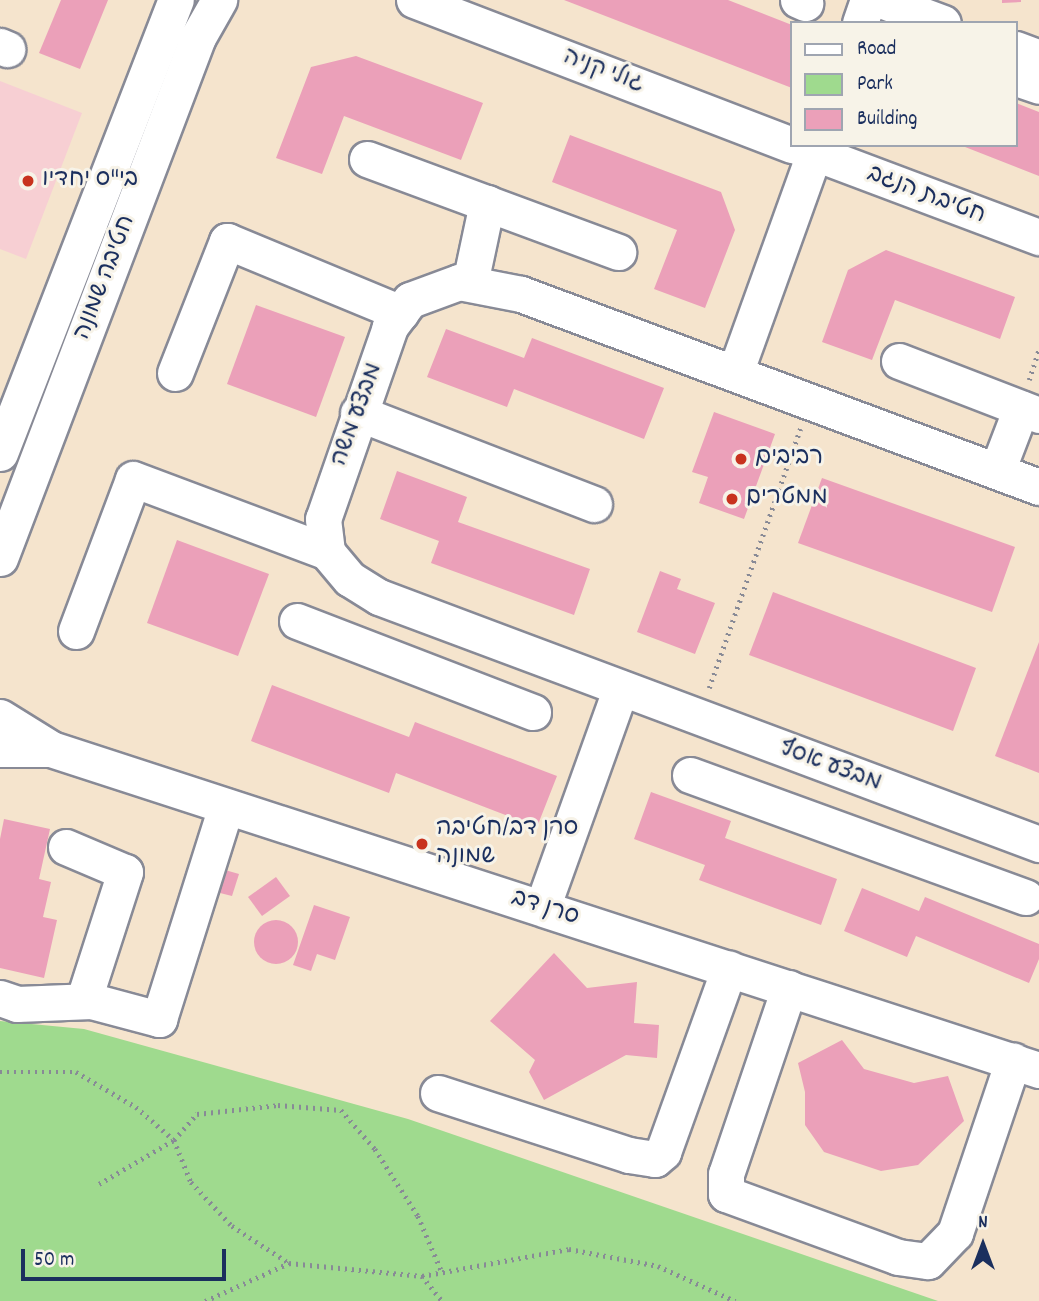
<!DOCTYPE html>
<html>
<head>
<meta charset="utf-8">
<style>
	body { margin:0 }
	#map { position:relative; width:1039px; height:1301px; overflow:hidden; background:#f5e4cd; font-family:Dekko,"Playpen Sans Hebrew",sans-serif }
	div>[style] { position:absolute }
	.built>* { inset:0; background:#f7cfd3 }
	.green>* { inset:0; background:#9fda8e }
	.building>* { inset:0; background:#eba0b9 }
	.round { border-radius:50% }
	.path>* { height:4.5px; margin-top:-2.25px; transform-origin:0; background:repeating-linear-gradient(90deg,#888a96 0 2px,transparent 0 7px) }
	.roads { filter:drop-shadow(2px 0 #888a96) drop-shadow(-2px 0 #888a96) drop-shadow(0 2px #888a96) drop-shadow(0 -2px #888a96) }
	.minor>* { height:35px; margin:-17.5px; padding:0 17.5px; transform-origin:17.5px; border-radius:17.5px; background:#fff }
	.dots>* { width:19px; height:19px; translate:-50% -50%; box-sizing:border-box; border:4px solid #f7f3e8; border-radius:50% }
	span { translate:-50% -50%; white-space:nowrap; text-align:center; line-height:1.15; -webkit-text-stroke:6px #f7f3e8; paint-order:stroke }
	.street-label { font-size:24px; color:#1b2f5e }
	.poi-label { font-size:24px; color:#1b2f5e }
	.left { translate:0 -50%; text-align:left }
	.legend { position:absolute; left:790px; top:21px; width:228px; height:126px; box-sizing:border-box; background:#f7f3e8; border:2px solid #9fa5b1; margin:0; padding:9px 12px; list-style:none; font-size:21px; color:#1b2f5e }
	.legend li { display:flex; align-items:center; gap:14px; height:35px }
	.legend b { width:35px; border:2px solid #9fa5b1 }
	.north { position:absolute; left:948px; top:1210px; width:70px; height:70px; -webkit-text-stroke:5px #f7f3e8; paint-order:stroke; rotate:0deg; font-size:19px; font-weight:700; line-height:28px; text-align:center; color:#1b2f5e }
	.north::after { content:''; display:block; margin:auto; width:24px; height:32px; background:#1b2f5e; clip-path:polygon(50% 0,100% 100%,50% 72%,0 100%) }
	.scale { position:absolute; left:21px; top:1249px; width:205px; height:32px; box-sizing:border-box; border:4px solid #1b2f5e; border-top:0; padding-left:9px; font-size:21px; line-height:24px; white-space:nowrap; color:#1b2f5e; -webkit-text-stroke:5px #f7f3e8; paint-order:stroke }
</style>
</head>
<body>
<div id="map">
	<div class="built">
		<i style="clip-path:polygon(0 81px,82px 113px,26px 259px,0 249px)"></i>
	</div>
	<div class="green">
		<i style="clip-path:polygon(0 1021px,84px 1029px,408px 1119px,938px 1301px,0 1301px)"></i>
	</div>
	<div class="building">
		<i style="clip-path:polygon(61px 0,108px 0,80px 69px,39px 53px)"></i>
		<i style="clip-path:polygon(564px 0,728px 0,792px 25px,792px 88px)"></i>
		<i style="clip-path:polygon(1002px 0,1021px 0,1021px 2px,1002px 3px)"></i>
		<i style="clip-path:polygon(356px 56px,483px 103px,461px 160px,344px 116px,322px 174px,276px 158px,311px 67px)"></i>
		<i style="clip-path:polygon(1016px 103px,1039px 112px,1039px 176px,960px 145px,1016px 145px)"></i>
		<i style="clip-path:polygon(570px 135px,721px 192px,735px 230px,705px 308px,654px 289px,677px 230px,552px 182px)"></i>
		<i style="clip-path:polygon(886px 250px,1015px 297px,1000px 339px,895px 300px,872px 360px,822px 342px,848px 270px)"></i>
		<i style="clip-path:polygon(256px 305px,345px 337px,316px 417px,227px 384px)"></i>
		<i style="clip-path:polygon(446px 329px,524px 358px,532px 338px,664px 388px,644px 439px,514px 389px,507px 407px,427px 377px)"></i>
		<i style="clip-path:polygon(714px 412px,775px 434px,744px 519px,699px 503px,708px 477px,692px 472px)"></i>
		<i style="clip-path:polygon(397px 471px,467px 497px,458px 522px,590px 569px,574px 615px,431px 563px,439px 541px,380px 519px)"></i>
		<i style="clip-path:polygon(822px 478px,1015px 547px,992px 612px,798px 543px)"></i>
		<i style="clip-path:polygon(177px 540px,269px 574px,238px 656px,147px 623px)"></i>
		<i style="clip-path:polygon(660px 571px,681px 579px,677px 589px,715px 603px,695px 654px,637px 632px)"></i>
		<i style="clip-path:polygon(773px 592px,976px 668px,953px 731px,749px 655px)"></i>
		<i style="clip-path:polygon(1039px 642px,1039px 773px,995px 756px)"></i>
		<i style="clip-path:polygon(272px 685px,409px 737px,415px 722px,557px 776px,537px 827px,396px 773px,389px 793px,251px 741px)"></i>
		<i style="clip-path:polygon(651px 792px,731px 821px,725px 838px,837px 879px,821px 925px,699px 880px,705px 865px,634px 839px)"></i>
		<i style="clip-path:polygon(4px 819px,50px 829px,39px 879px,51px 882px,43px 917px,57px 920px,44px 978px,0 968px,0 839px)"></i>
		<i style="clip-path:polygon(218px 868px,239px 874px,232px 896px,212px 891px)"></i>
		<i style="clip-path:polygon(276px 877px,290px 896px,262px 916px,248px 897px)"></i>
		<i style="clip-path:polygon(862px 888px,919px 911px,925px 897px,1039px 944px,1039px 959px,1029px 983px,916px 936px,907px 957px,844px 931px)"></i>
		<i style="clip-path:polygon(314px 905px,350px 917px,335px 960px,317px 954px,311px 971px,293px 965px)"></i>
		<i class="round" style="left:254px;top:920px;width:44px;height:44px"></i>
		<i style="clip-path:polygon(554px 953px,587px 988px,637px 982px,634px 1023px,659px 1025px,657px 1058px,626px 1055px,544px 1100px,529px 1072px,535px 1060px,490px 1021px)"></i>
		<i style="clip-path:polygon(842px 1040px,864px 1069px,914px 1083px,948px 1076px,964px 1121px,918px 1165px,881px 1171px,824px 1152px,805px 1125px,805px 1092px,798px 1063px)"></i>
	</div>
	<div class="path">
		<i style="left:1029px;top:380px;width:33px;rotate:-72deg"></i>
		<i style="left:709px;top:688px;width:275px;rotate:-70.6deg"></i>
		<i style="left:0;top:1072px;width:76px"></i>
		<i style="left:76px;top:1072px;width:69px;rotate:30.3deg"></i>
		<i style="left:136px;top:1107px;width:50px;rotate:41deg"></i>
		<i style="left:174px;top:1140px;width:45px;rotate:68deg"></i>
		<i style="left:191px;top:1182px;width:60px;rotate:47deg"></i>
		<i style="left:232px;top:1226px;width:68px;rotate:33deg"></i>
		<i style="left:99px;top:1184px;width:87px;rotate:-30.4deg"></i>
		<i style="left:174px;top:1140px;width:35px;rotate:-49deg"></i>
		<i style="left:197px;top:1114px;width:81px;rotate:-6.3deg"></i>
		<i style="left:278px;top:1105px;width:63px;rotate:4.5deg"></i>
		<i style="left:341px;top:1110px;width:52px;rotate:48.9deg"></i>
		<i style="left:375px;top:1149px;width:80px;rotate:57.3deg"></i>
		<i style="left:418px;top:1216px;width:61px;rotate:66.8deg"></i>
		<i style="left:422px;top:1276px;width:32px;rotate:51deg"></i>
		<i style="left:205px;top:1301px;width:92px;rotate:-24.3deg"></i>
		<i style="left:289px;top:1263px;width:134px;rotate:5.6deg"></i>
		<i style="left:422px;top:1276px;width:149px;rotate:-10.4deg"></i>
		<i style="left:569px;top:1249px;width:91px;rotate:10.8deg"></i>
		<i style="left:658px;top:1266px;width:85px;rotate:24.4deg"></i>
	</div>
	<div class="roads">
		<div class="minor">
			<i style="left:414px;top:0;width:405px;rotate:21deg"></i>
			<i style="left:798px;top:0;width:8px;rotate:23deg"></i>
			<i style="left:881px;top:0;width:66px;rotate:20.4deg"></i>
			<i style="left:860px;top:23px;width:24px;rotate:-71deg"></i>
			<i style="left:0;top:46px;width:8px;rotate:23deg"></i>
			<i style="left:1016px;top:49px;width:25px;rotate:21deg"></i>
			<i style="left:1016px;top:78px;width:24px;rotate:19deg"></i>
			<i style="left:794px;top:145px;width:262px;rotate:20.6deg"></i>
			<i style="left:367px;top:159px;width:268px;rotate:20.3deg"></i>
			<i style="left:470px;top:283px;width:82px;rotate:-78deg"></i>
			<i style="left:899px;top:361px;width:150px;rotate:21.1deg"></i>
			<i style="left:175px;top:373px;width:142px;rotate:-68.5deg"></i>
			<i style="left:227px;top:241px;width:188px;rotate:22.5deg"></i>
			<i style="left:735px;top:373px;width:242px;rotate:-70.2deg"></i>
			<i style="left:358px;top:413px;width:253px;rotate:21.1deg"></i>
			<i style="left:0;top:453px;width:486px;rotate:-68.8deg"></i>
			<i style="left:997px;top:471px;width:67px;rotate:-69.1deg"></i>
			<i style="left:1039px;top:487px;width:553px;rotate:-159.57deg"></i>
			<i style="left:521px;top:294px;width:63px;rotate:-169deg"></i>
			<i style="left:459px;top:282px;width:52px;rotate:159.8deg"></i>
			<i style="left:410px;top:300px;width:34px;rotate:127deg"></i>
			<i style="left:390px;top:327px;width:203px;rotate:109.2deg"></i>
			<i style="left:323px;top:519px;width:33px;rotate:83deg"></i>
			<i style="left:327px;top:552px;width:35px;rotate:50deg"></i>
			<i style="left:350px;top:579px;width:34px;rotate:32deg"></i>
			<i style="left:379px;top:597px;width:705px;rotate:20.52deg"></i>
			<i style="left:0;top:558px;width:557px;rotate:-69.19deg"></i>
			<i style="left:198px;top:37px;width:43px;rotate:-60.4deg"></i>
			<i style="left:297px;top:621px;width:253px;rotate:21.1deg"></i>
			<i style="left:76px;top:631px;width:162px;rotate:-69.4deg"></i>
			<i style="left:133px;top:479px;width:207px;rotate:20.6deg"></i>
			<i style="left:0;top:717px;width:57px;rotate:32deg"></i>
			<i style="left:0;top:749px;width:51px"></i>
			<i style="left:51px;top:749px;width:1039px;rotate:18deg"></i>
			<i style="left:690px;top:775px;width:357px;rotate:20deg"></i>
			<i style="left:66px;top:847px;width:64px;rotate:23deg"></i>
			<i style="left:125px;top:872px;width:133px;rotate:107.9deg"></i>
			<i style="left:84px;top:999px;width:78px;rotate:14.9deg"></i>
			<i style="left:159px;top:1019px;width:223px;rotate:-72.5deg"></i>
			<i style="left:542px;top:908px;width:232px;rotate:-70.3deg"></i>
			<i style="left:789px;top:988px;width:196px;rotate:108.7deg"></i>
			<i style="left:726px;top:1174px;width:20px;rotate:90deg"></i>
			<i style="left:726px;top:1194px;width:183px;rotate:20.1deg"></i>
			<i style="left:898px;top:1257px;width:30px;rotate:8deg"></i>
			<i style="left:928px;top:1261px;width:39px;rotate:-46deg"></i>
			<i style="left:955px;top:1233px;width:182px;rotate:-71.4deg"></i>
			<i style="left:0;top:998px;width:18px;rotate:19deg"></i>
			<i style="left:17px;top:1004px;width:75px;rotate:-2.3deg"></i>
			<i style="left:438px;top:1093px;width:201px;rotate:18deg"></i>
			<i style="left:629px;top:1155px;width:26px;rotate:9deg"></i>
			<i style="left:655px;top:1159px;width:11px;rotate:-41deg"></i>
			<i style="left:663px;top:1152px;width:195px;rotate:-70.2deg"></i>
		</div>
	</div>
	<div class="dots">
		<i style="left:28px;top:181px;background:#c8321e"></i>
		<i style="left:741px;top:459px;background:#c8321e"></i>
		<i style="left:732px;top:499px;background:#c8321e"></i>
		<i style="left:422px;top:844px;background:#c8321e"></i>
	</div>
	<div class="street-label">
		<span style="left:603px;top:72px;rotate:21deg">גולי קניה</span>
		<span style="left:926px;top:196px;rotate:21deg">חטיבת הנגב</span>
		<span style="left:106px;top:278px;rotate:-69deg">חטיבה שמונה</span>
		<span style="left:358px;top:415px;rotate:-70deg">מבצע משה</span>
		<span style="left:830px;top:767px;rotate:20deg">מבצע אסף</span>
		<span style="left:545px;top:909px;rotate:18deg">סרן דב</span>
	</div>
	<div class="poi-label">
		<span class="left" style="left:42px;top:181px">בי"ס יחדיו</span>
		<span class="left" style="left:755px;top:459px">רביבים</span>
		<span class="left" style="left:746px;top:499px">ממטרים</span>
		<span class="left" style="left:436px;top:844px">סרן דב/חטיבה<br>שמונה</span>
	</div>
	<ul class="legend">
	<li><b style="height:9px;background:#fff"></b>Road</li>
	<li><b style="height:19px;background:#9fda8e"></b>Park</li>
	<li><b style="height:19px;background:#eba0b9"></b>Building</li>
	</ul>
	<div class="north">N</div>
	<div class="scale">50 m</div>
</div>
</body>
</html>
